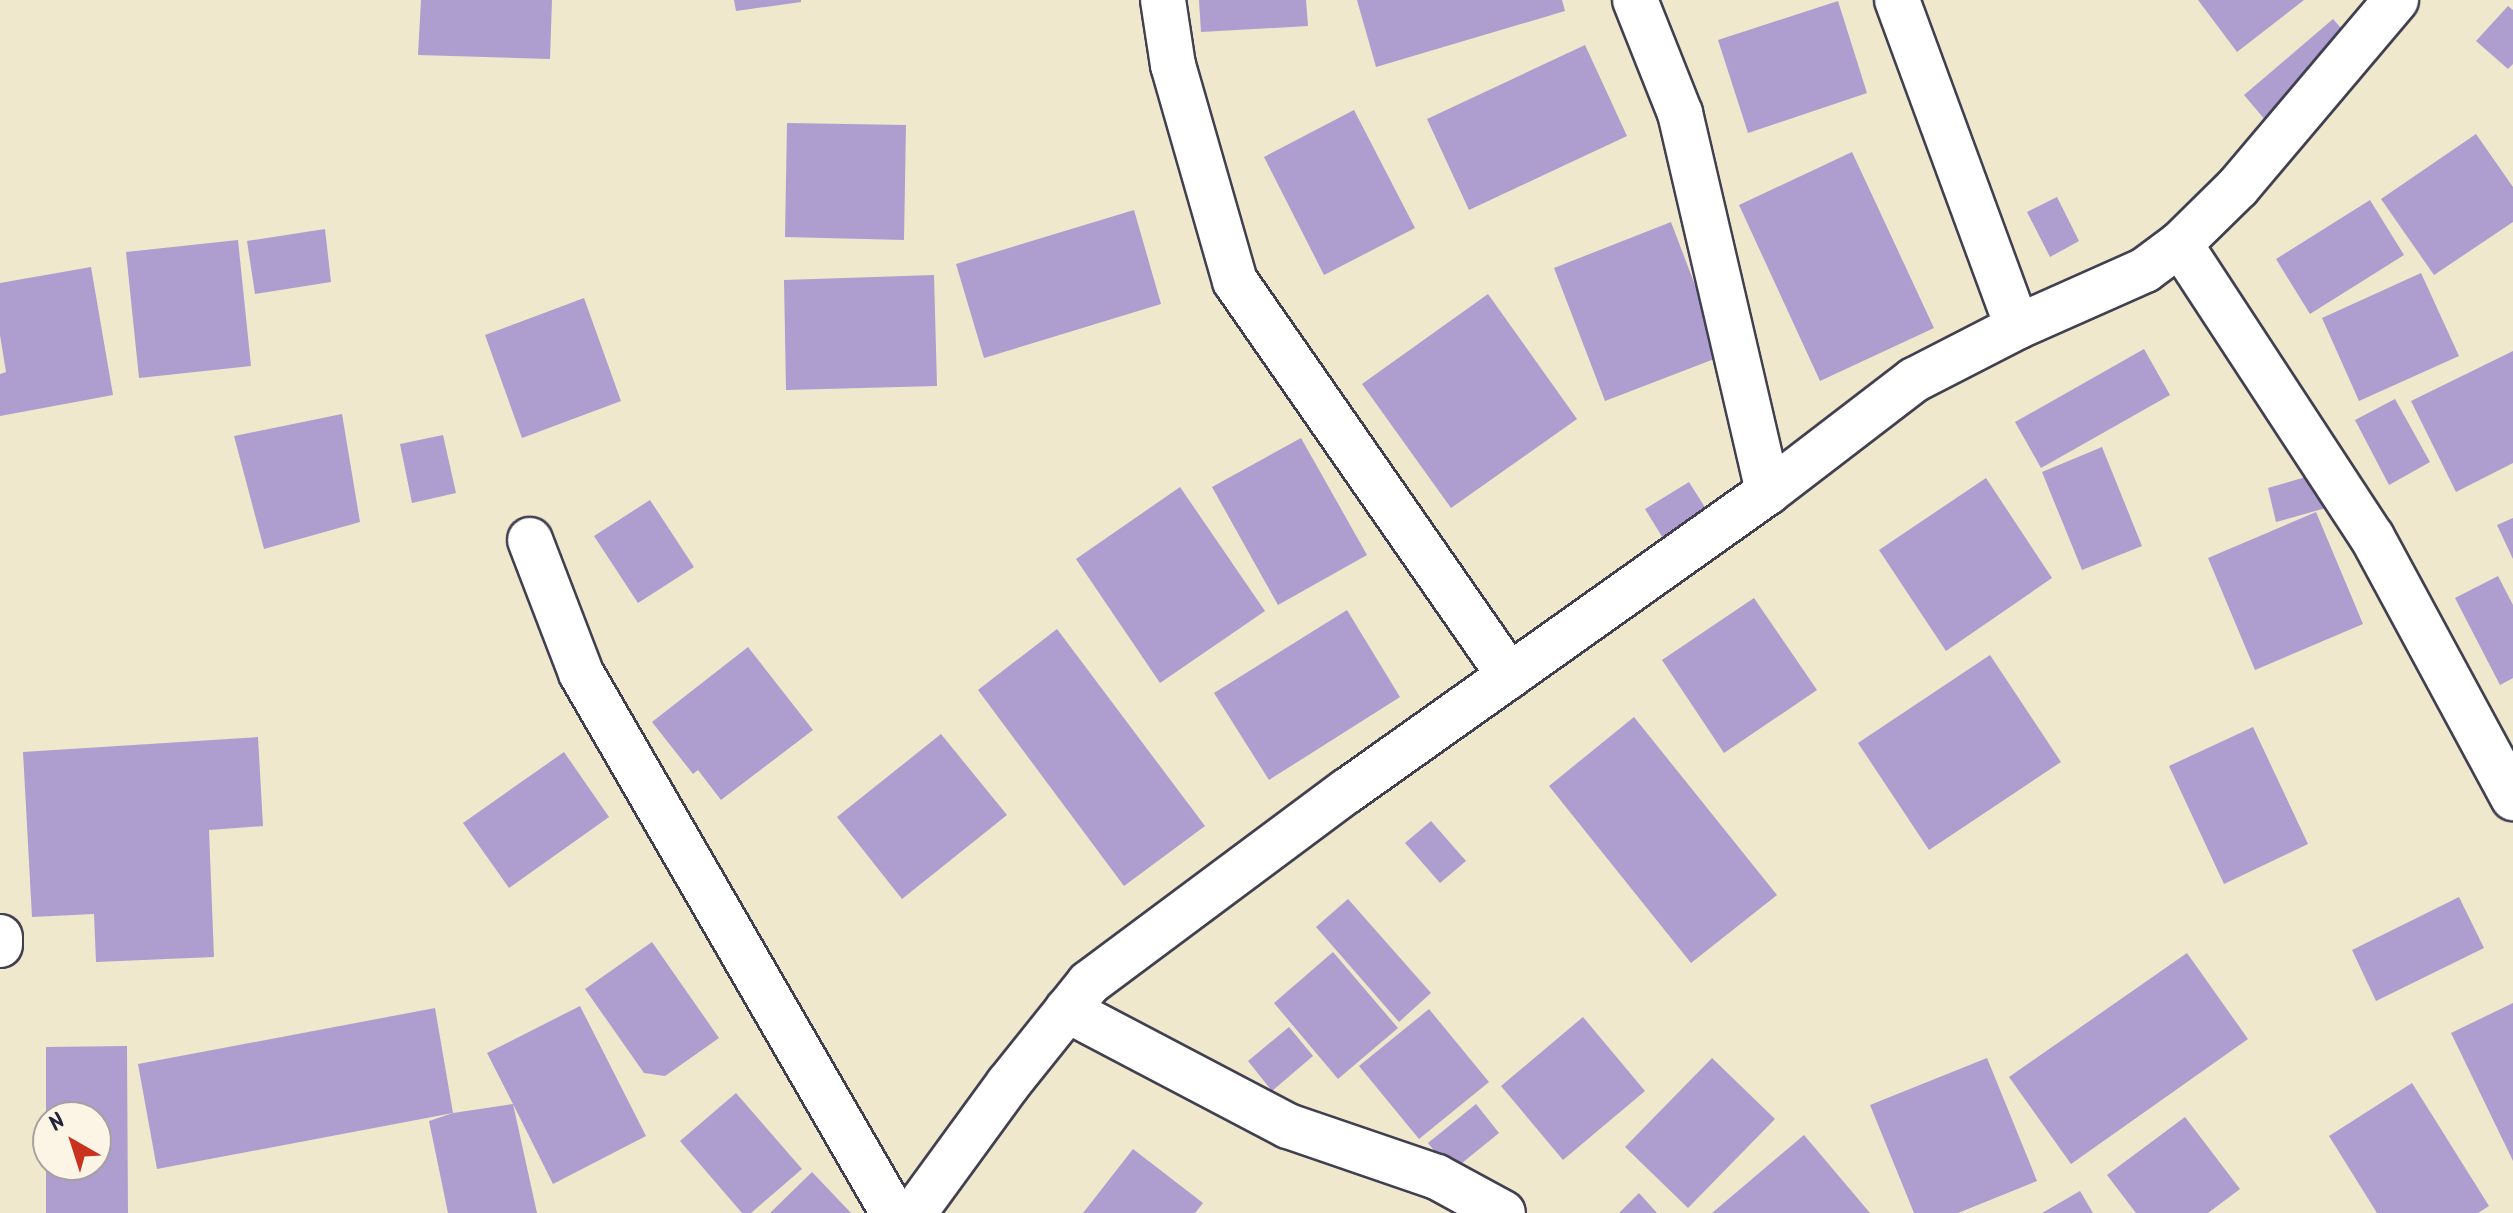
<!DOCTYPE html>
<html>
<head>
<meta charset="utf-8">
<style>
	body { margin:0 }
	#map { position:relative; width:2513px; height:1213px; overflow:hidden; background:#f0e8cc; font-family:Kalam,sans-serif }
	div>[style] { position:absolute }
	.building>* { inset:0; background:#ae9dcf }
	.roads { filter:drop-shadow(2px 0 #414051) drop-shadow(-2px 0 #414051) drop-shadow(0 2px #414051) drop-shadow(0 -2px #414051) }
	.minor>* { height:44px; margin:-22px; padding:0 22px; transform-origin:22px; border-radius:22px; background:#fff }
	span { translate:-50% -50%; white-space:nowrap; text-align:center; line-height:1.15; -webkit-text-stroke:6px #fcf5e5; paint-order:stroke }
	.north { position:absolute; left:32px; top:1101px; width:80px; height:80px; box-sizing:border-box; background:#fcf5e5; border:2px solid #a5a1a1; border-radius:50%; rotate:321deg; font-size:22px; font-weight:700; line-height:32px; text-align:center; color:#22223b }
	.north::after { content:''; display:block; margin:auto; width:28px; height:36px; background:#c8321e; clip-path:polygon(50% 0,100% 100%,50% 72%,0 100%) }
</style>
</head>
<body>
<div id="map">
	<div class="building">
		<i style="clip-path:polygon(421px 0,552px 0,550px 59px,418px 55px)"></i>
		<i style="clip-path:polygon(734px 0,801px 0,801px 2px,736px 11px)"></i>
		<i style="clip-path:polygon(1199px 0,1306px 0,1308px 26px,1201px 32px)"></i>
		<i style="clip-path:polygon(1357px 0,1562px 0,1565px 11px,1376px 67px)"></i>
		<i style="clip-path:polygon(2198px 0,2304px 0,2237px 52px)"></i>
		<i style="clip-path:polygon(1838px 1px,1867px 93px,1748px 133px,1718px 40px)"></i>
		<i style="clip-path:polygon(2508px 6px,2513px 10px,2513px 64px,2508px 69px,2476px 41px)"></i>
		<i style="clip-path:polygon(2333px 19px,2356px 45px,2266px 121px,2244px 95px)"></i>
		<i style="clip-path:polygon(1585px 45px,1627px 136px,1469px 210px,1427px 119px)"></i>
		<i style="clip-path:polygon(1354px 110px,1415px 228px,1324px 275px,1264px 157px)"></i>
		<i style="clip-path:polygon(787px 123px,906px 125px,904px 240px,785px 237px)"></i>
		<i style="clip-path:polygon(2476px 134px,2513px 187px,2513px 222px,2434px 275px,2381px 199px)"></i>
		<i style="clip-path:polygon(1852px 152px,1934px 328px,1820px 381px,1739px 205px)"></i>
		<i style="clip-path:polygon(2057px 197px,2079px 241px,2050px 257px,2027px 212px)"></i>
		<i style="clip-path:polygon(2370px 200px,2404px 255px,2310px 314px,2276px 259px)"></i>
		<i style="clip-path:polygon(1134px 210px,1161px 304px,984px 358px,956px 264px)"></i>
		<i style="clip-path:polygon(1671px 222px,1722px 356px,1605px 401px,1554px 268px)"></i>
		<i style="clip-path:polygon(325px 229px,331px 282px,255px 294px,247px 241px)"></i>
		<i style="clip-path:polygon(238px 240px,251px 366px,139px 378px,126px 252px)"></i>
		<i style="clip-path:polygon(91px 267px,113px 395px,0 416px,0 374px,6px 372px,0 335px,0 283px)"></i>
		<i style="clip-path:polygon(2421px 273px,2459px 356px,2359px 401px,2322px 318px)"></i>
		<i style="clip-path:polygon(934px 275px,937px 386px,786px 390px,784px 280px)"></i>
		<i style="clip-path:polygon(1488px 294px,1577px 419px,1451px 508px,1362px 384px)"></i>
		<i style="clip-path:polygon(584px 298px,621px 401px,522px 438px,485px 335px)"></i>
		<i style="clip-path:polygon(2144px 349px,2170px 395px,2041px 468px,2015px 422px)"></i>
		<i style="clip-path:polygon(2513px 351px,2513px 463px,2456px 492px,2411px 401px)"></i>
		<i style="clip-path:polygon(2395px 399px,2430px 462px,2389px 485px,2355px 420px)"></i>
		<i style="clip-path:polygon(342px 414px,360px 522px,264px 549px,234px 436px)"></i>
		<i style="clip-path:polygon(443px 435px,456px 493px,412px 503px,400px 444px)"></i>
		<i style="clip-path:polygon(1301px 438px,1367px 555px,1278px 605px,1212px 487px)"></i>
		<i style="clip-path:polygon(2102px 447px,2142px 546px,2082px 570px,2042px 472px)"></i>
		<i style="clip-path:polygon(2316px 474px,2326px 508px,2276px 522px,2268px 488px)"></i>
		<i style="clip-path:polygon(1986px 478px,2052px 578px,1946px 651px,1879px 550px)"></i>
		<i style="clip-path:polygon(1689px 482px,1713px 520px,1669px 548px,1645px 509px)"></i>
		<i style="clip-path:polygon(1180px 487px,1265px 611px,1160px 683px,1076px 559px)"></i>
		<i style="clip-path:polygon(650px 500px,694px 567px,638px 603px,594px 536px)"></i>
		<i style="clip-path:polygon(2316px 512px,2363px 624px,2255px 670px,2208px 558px)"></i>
		<i style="clip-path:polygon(2513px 518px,2513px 559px,2497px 525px)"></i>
		<i style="clip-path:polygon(2498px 576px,2513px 605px,2513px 678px,2500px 685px,2455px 598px)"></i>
		<i style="clip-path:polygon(1754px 598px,1817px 690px,1724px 753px,1662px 660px)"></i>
		<i style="clip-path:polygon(1347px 610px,1400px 697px,1269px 780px,1214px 693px)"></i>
		<i style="clip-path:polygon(1057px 629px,1205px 826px,1124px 886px,978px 690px)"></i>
		<i style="clip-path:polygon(748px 647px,813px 730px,721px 800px,698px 770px,693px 774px,652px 722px)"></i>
		<i style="clip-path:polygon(1990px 655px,2061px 762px,1929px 850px,1858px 743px)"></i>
		<i style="clip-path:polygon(1634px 717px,1777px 895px,1691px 963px,1549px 786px)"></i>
		<i style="clip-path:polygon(2253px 727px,2308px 844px,2224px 884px,2169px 766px)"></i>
		<i style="clip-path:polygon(941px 734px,1007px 815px,902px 899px,837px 817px)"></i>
		<i style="clip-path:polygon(258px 737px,263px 826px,209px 830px,214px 957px,96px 962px,94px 914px,32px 917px,23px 752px)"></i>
		<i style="clip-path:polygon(564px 752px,609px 817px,509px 888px,463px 823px)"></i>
		<i style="clip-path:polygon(1431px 821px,1466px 861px,1440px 883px,1405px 843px)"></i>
		<i style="clip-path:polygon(2459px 897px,2484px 948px,2376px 1001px,2352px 950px)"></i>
		<i style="clip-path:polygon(1348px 899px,1431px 993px,1399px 1022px,1316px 927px)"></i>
		<i style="clip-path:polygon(652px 942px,719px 1038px,665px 1076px,644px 1073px,585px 989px)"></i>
		<i style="clip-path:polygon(1333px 952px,1398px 1028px,1338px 1079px,1274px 1003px)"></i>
		<i style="clip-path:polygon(2187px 953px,2248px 1039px,2071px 1164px,2009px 1077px)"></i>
		<i style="clip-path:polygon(2513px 1003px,2513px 1161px,2451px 1033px)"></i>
		<i style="clip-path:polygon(580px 1006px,646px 1136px,553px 1184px,513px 1104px,537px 1213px,448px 1213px,429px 1121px,453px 1113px,513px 1104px,487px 1053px)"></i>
		<i style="clip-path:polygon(435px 1008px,453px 1113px,157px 1169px,138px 1064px)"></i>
		<i style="clip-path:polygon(1429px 1009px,1489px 1082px,1419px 1139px,1359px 1066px)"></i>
		<i style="clip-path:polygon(1583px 1017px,1645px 1091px,1563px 1160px,1501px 1086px)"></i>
		<i style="clip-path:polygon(1289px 1027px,1313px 1056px,1272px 1091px,1248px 1061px)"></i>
		<i style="clip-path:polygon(127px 1046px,128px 1213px,46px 1213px,46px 1165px,96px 1165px,96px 1117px,46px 1117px,46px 1047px)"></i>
		<i style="clip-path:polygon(1712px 1058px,1775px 1119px,1688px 1208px,1625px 1147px)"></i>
		<i style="clip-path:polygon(1987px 1058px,2037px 1181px,1958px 1213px,1914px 1213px,1870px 1105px)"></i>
		<i style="clip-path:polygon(2412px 1083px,2489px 1206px,2478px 1213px,2377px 1213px,2329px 1136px)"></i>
		<i style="clip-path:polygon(736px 1093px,802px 1169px,751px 1213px,742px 1213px,680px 1141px)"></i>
		<i style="clip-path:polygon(1476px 1104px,1499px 1133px,1451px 1172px,1428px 1143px)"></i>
		<i style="clip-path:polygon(2185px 1117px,2240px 1189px,2208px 1213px,2136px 1213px,2107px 1175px)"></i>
		<i style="clip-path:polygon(1804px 1135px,1870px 1213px,1712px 1213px)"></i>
		<i style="clip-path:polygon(1133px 1149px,1203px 1203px,1195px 1213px,1083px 1213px)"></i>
		<i style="clip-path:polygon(812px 1172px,851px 1213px,770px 1213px)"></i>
		<i style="clip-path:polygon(2080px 1191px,2093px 1213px,2042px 1213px)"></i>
		<i style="clip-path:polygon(1639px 1193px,1657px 1213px,1619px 1213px)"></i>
	</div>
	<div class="roads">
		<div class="minor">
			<i style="left:1163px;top:0;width:66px;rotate:81.3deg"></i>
			<i style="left:1173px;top:65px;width:225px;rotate:74deg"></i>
			<i style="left:1235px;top:281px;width:481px;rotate:55.2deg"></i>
			<i style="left:1635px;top:0;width:122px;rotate:68.3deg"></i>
			<i style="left:1680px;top:113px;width:389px;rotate:76.9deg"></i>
			<i style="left:1897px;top:0;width:348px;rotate:69.8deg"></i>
			<i style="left:2180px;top:244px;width:350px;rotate:56.8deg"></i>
			<i style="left:2372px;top:537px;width:297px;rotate:61.6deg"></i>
			<i style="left:530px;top:540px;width:142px;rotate:69deg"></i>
			<i style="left:581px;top:673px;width:624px;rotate:59.98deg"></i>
			<i style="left:0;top:937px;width:8px;rotate:90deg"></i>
			<i style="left:1067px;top:1010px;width:250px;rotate:27.7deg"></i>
			<i style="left:1288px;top:1126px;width:157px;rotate:18.9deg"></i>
			<i style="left:1437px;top:1177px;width:75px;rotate:28.6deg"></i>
			<i style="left:914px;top:1213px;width:160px;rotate:-53.9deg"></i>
			<i style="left:1008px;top:1084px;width:129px;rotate:-51.3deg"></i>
			<i style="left:1089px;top:983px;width:322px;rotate:-36.7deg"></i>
			<i style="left:1347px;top:791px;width:516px;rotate:-35.38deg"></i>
			<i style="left:1768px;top:492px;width:184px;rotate:-37.5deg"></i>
			<i style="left:1914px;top:380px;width:116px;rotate:-27.2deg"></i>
			<i style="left:2017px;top:327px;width:140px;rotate:-24deg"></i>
			<i style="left:2145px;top:270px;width:44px;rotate:-36.6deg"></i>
			<i style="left:2180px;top:244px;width:81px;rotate:-44.5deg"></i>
			<i style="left:2238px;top:187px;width:245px;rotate:-49.8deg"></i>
		</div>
	</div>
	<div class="north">N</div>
</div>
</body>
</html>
